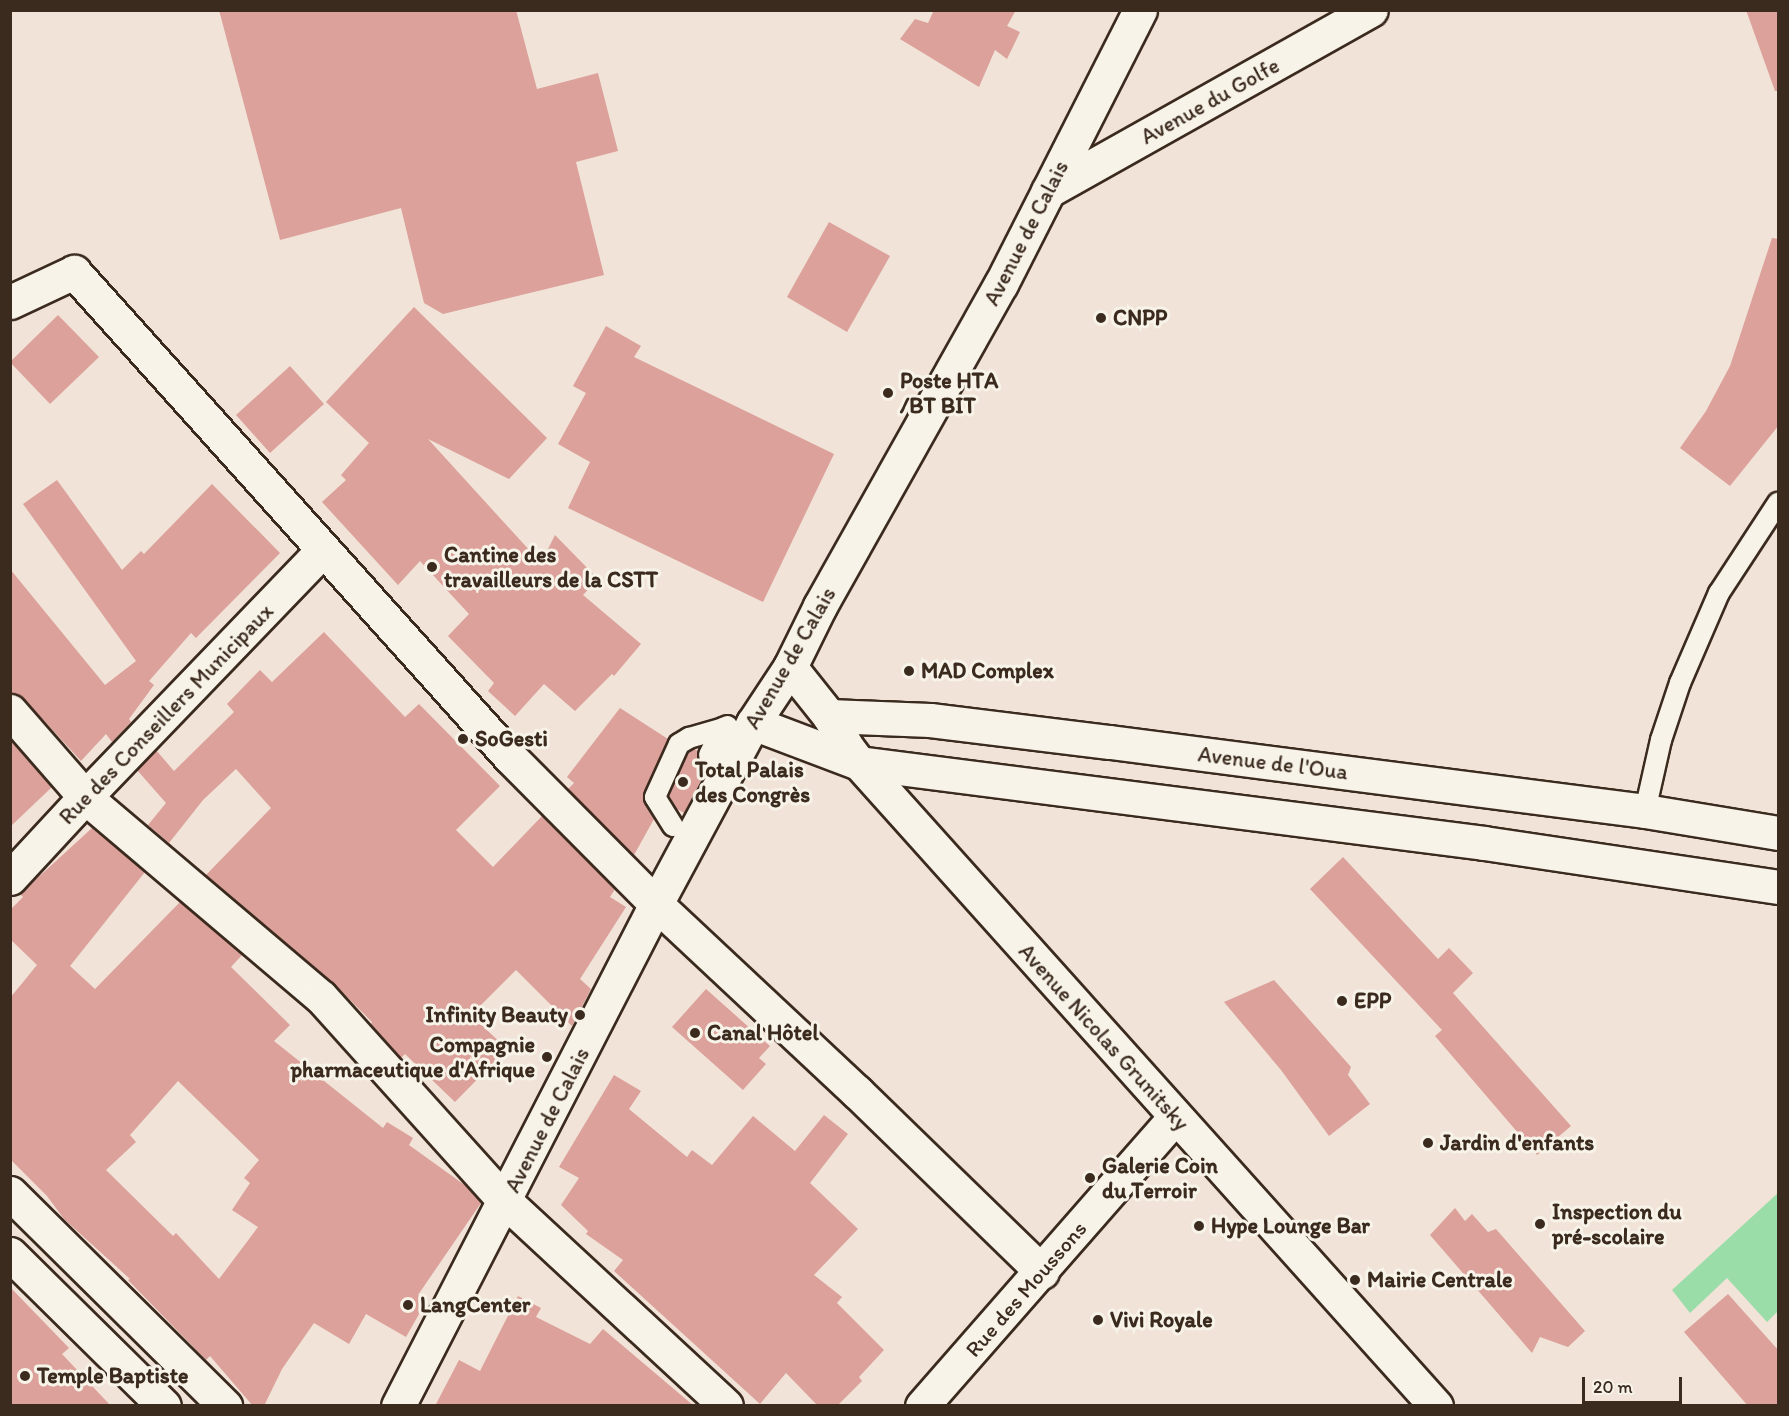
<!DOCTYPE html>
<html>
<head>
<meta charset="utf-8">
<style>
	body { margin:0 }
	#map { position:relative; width:1789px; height:1416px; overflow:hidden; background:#f1e3d8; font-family:Itim,sans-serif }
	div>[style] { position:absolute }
	.green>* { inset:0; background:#9adda9 }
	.building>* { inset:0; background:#dba19a }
	.roads { filter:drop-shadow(2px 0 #3b2a1e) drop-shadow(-2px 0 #3b2a1e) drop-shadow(0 2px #3b2a1e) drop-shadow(0 -2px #3b2a1e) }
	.service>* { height:20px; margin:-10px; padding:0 10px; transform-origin:10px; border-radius:10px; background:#f7f3e8 }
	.minor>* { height:33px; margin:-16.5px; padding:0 16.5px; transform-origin:16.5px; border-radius:16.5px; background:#f7f3e8 }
	.secondary>* { height:33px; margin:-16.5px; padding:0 16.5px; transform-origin:16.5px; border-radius:16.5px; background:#f7f3e8 }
	.trunk>* { height:33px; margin:-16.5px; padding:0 16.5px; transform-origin:16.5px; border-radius:16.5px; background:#f7f3e8 }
	.dots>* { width:16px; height:16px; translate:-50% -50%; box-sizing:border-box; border:3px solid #f7f3e8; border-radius:50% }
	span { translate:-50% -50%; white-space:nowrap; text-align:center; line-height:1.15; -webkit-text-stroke:6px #f7f3e8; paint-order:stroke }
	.street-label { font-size:22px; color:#3b2a1e }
	.poi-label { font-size:22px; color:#3b2a1e; font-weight:700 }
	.left { translate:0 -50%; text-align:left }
	.right { translate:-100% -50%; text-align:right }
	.frame { position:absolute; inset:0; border:12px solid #3b2a1e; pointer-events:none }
	.scale { position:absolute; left:1582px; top:1377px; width:100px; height:27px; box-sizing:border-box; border:3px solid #3b2a1e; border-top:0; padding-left:8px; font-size:18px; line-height:21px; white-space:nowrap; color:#3b2a1e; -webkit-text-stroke:4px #f7f3e8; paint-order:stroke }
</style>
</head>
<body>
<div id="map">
	<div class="green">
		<i style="clip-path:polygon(1778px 1193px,1778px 1311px,1767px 1322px,1727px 1278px,1690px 1313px,1672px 1290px)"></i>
	</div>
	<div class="building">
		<i style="clip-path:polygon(219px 10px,516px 10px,537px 89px,598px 73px,618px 151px,576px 162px,604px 275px,443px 314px,424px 303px,401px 208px,280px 240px)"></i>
		<i style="clip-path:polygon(934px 10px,1016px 10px,1007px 26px,1020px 32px,1007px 59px,995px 50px,979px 87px,900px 39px,915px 19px,928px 23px)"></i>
		<i style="clip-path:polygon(1746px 10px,1779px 10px,1779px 91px,1775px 91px)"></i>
		<i style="clip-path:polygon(829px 222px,890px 256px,847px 332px,787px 297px)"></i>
		<i style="clip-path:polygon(1772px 238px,1779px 239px,1779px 425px,1730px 486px,1680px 448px,1706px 411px,1730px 366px)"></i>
		<i style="clip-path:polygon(414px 307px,547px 438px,509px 479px,428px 439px,541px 563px,555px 535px,598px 579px,583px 595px,641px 644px,614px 676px,612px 674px,575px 711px,544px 684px,515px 716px,488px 691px,494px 683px,448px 636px,469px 614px,420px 561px,398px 585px,322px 502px,346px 480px,341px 475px,369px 443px,326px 402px)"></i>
		<i style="clip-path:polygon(58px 315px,99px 357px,50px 404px,10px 362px)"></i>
		<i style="clip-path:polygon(606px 326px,641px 346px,634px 357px,834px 454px,763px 602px,568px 508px,590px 462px,558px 444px,586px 393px,573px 386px)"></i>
		<i style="clip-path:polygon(290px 366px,324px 404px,270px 453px,236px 415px)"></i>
		<i style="clip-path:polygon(57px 480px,122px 570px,141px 551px,144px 554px,212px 484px,280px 553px,196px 638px,191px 633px,149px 681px,154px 685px,129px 719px,131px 722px,112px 742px,106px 734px,81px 761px,24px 699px,10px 693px,10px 569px,105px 685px,136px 661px,23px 504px)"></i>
		<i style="clip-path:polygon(324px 632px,405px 717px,419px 704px,500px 786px,456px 830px,493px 867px,542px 816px,615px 889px,610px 897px,626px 907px,580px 979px,591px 989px,572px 1026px,516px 970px,471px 1015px,507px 1049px,455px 1102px,405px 1054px,401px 1058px,371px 1024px,372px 1022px,333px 983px,206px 875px,271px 808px,236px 769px,203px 800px,169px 843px,148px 825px,166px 803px,137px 770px,156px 750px,174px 771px,234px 712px,227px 704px,260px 670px,272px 682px)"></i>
		<i style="clip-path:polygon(620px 708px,668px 739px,643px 797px,654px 819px,634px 855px,568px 789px,574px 783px,567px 777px)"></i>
		<i style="clip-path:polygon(10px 740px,52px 787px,10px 827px)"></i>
		<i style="clip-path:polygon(694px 749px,698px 751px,699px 762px,708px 767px,684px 813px,677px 809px,669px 796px,688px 752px)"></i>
		<i style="clip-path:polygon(evenodd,92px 828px,145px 872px,70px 966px,95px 989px,180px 902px,242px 955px,231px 967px,290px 1025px,274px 1041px,383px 1128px,387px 1122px,413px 1138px,409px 1145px,466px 1186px,481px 1203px,418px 1295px,427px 1300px,406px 1337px,366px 1314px,349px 1344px,314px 1323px,282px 1369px,264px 1406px,253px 1406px,210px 1356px,206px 1360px,128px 1280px,130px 1279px,64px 1219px,47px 1196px,10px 1159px,10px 998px,37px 965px,10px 939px,10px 910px,23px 897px,20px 894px,92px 828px,178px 1081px,259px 1160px,244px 1178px,250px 1183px,232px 1210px,258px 1227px,219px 1279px,176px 1233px,173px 1236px,106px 1170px,136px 1142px,130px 1135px,178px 1081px)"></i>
		<i style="clip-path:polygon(1343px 857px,1438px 959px,1449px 948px,1473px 973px,1453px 993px,1571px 1126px,1537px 1155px,1435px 1036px,1442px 1030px,1310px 889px)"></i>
		<i style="clip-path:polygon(1274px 980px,1351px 1067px,1348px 1075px,1370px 1104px,1329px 1136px,1281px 1070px,1224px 1002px)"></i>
		<i style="clip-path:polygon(706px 989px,770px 1046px,759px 1058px,766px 1064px,743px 1090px,672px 1027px)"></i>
		<i style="clip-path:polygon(614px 1075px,641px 1091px,629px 1109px,687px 1157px,692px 1150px,712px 1165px,753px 1116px,795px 1151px,824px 1115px,848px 1134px,810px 1183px,858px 1229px,814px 1275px,842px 1297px,837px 1303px,884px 1350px,859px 1377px,862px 1381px,837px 1406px,818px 1406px,786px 1373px,760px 1404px,614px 1271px,623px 1260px,586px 1234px,588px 1231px,561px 1205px,579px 1178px,559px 1167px)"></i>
		<i style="clip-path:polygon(1455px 1208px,1465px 1221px,1472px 1214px,1488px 1232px,1496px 1229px,1585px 1331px,1568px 1347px,1540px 1337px,1532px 1353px,1430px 1235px)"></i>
		<i style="clip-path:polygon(10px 1287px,69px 1348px,62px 1354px,111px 1406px,10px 1406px)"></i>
		<i style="clip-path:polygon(1728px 1294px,1779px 1351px,1779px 1406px,1748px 1406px,1684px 1332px)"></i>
		<i style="clip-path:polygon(518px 1296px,541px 1308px,536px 1317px,590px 1344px,603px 1329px,694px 1406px,435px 1406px,459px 1360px,480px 1371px)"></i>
	</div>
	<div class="roads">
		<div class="service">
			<i style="left:709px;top:755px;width:30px;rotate:-63deg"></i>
			<i style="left:723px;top:728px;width:5px;rotate:-22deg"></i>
			<i style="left:1645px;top:811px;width:73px;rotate:-77.3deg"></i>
			<i style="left:1661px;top:740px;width:60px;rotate:-71.6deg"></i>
			<i style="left:1680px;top:683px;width:98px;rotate:-66.6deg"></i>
			<i style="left:1719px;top:593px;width:108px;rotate:-56.8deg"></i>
			<i style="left:673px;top:826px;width:34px;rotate:-122deg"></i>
			<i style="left:655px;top:797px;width:58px;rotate:-65.6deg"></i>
			<i style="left:679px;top:744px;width:12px;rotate:-31deg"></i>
			<i style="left:689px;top:738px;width:35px;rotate:-16deg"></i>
		</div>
		<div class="minor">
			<i style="left:1048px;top:191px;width:370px;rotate:-29.3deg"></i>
			<i style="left:10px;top:302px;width:71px;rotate:-25.1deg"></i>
			<i style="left:74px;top:272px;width:652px;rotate:48.05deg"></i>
			<i style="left:510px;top:757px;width:207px;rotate:45.2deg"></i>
			<i style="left:656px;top:904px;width:275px;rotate:43.1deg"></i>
			<i style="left:857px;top:1092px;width:258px;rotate:44.2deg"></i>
			<i style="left:790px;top:667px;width:63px;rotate:51.5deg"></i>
			<i style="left:829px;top:716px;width:34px;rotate:60deg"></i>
			<i style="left:846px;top:746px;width:21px;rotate:53deg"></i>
			<i style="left:859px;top:763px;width:864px;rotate:48.1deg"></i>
			<i style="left:10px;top:711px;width:114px;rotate:48.9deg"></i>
			<i style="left:85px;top:797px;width:309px;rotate:40.3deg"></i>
			<i style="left:321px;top:997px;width:275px;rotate:48deg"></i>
			<i style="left:505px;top:1201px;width:301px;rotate:42.8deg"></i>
			<i style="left:829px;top:716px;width:101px;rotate:2.3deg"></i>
			<i style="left:930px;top:720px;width:181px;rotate:7deg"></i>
			<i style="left:1110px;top:742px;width:539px;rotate:7.35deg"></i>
			<i style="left:1645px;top:811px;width:135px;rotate:9.4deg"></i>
			<i style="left:753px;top:723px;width:113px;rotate:20.7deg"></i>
			<i style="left:859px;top:763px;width:630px;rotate:7.29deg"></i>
			<i style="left:1484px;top:843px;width:297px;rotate:8.5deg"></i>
			<i style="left:10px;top:878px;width:110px;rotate:-47.2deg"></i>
			<i style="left:85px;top:797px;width:342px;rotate:-46.1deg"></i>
			<i style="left:922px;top:1406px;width:384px;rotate:-48.8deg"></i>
		</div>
		<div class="secondary">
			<i style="left:398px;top:1406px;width:564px;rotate:-62.8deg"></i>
			<i style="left:656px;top:904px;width:205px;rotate:-61.8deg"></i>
			<i style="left:753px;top:723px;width:67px;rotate:-56.5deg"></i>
			<i style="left:790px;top:667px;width:68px;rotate:-63.8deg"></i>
			<i style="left:820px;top:606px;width:369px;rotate:-60.7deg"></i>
			<i style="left:1001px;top:284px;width:307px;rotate:-63.1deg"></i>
		</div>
		<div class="trunk">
			<i style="left:10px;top:1193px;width:303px;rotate:44.7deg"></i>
			<i style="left:10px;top:1254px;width:216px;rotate:44.6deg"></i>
		</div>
	</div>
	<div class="dots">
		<i style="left:1101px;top:318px;background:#3b2a1e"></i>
		<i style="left:888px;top:393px;background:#3b2a1e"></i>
		<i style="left:432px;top:567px;background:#3b2a1e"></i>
		<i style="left:909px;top:671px;background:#3b2a1e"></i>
		<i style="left:463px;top:739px;background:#3b2a1e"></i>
		<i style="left:683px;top:782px;background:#3b2a1e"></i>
		<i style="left:1342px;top:1001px;background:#3b2a1e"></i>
		<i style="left:580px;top:1015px;background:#3b2a1e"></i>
		<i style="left:695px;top:1033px;background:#3b2a1e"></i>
		<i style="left:547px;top:1057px;background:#3b2a1e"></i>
		<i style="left:1428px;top:1143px;background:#3b2a1e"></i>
		<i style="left:1090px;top:1178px;background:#3b2a1e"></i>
		<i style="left:1540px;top:1224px;background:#3b2a1e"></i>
		<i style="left:1199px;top:1226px;background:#3b2a1e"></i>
		<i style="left:1355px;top:1280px;background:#3b2a1e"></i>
		<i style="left:408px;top:1305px;background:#3b2a1e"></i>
		<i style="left:1098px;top:1320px;background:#3b2a1e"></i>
		<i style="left:25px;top:1376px;background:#3b2a1e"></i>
	</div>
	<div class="street-label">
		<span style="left:1210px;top:101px;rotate:-29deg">Avenue du Golfe</span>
		<span style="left:1026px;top:233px;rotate:-63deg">Avenue de Calais</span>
		<span style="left:790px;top:658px;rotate:-60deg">Avenue de Calais</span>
		<span style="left:166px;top:714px;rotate:-46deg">Rue des Conseillers Municipaux</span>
		<span style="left:1273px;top:763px;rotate:7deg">Avenue de l'Oua</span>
		<span style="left:1104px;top:1037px;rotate:48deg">Avenue Nicolas Grunitsky</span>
		<span style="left:547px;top:1120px;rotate:-63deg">Avenue de Calais</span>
		<span style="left:1026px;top:1289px;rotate:-49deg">Rue des Moussons</span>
	</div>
	<div class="poi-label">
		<span class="left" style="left:1113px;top:318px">CNPP</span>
		<span class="left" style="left:900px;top:393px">Poste HTA<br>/BT BIT</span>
		<span class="left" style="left:444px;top:567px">Cantine des<br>travailleurs de la CSTT</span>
		<span class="left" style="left:921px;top:671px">MAD Complex</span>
		<span class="left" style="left:475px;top:739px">SoGesti</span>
		<span class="left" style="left:695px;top:782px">Total Palais<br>des Congrès</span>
		<span class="left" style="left:1354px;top:1001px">EPP</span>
		<span class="right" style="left:568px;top:1015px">Infinity Beauty</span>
		<span class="left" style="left:707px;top:1033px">Canal Hôtel</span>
		<span class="right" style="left:535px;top:1057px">Compagnie<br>pharmaceutique d'Afrique</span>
		<span class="left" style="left:1440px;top:1143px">Jardin d'enfants</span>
		<span class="left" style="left:1102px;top:1178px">Galerie Coin<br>du Terroir</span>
		<span class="left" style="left:1552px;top:1224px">Inspection du<br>pré-scolaire</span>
		<span class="left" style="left:1211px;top:1226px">Hype Lounge Bar</span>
		<span class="left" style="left:1367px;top:1280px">Mairie Centrale</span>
		<span class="left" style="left:420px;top:1305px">LangCenter</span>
		<span class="left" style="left:1110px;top:1320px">Vivi Royale</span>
		<span class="left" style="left:37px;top:1376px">Temple Baptiste</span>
	</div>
	<div class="frame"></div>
	<div class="scale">20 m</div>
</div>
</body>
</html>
